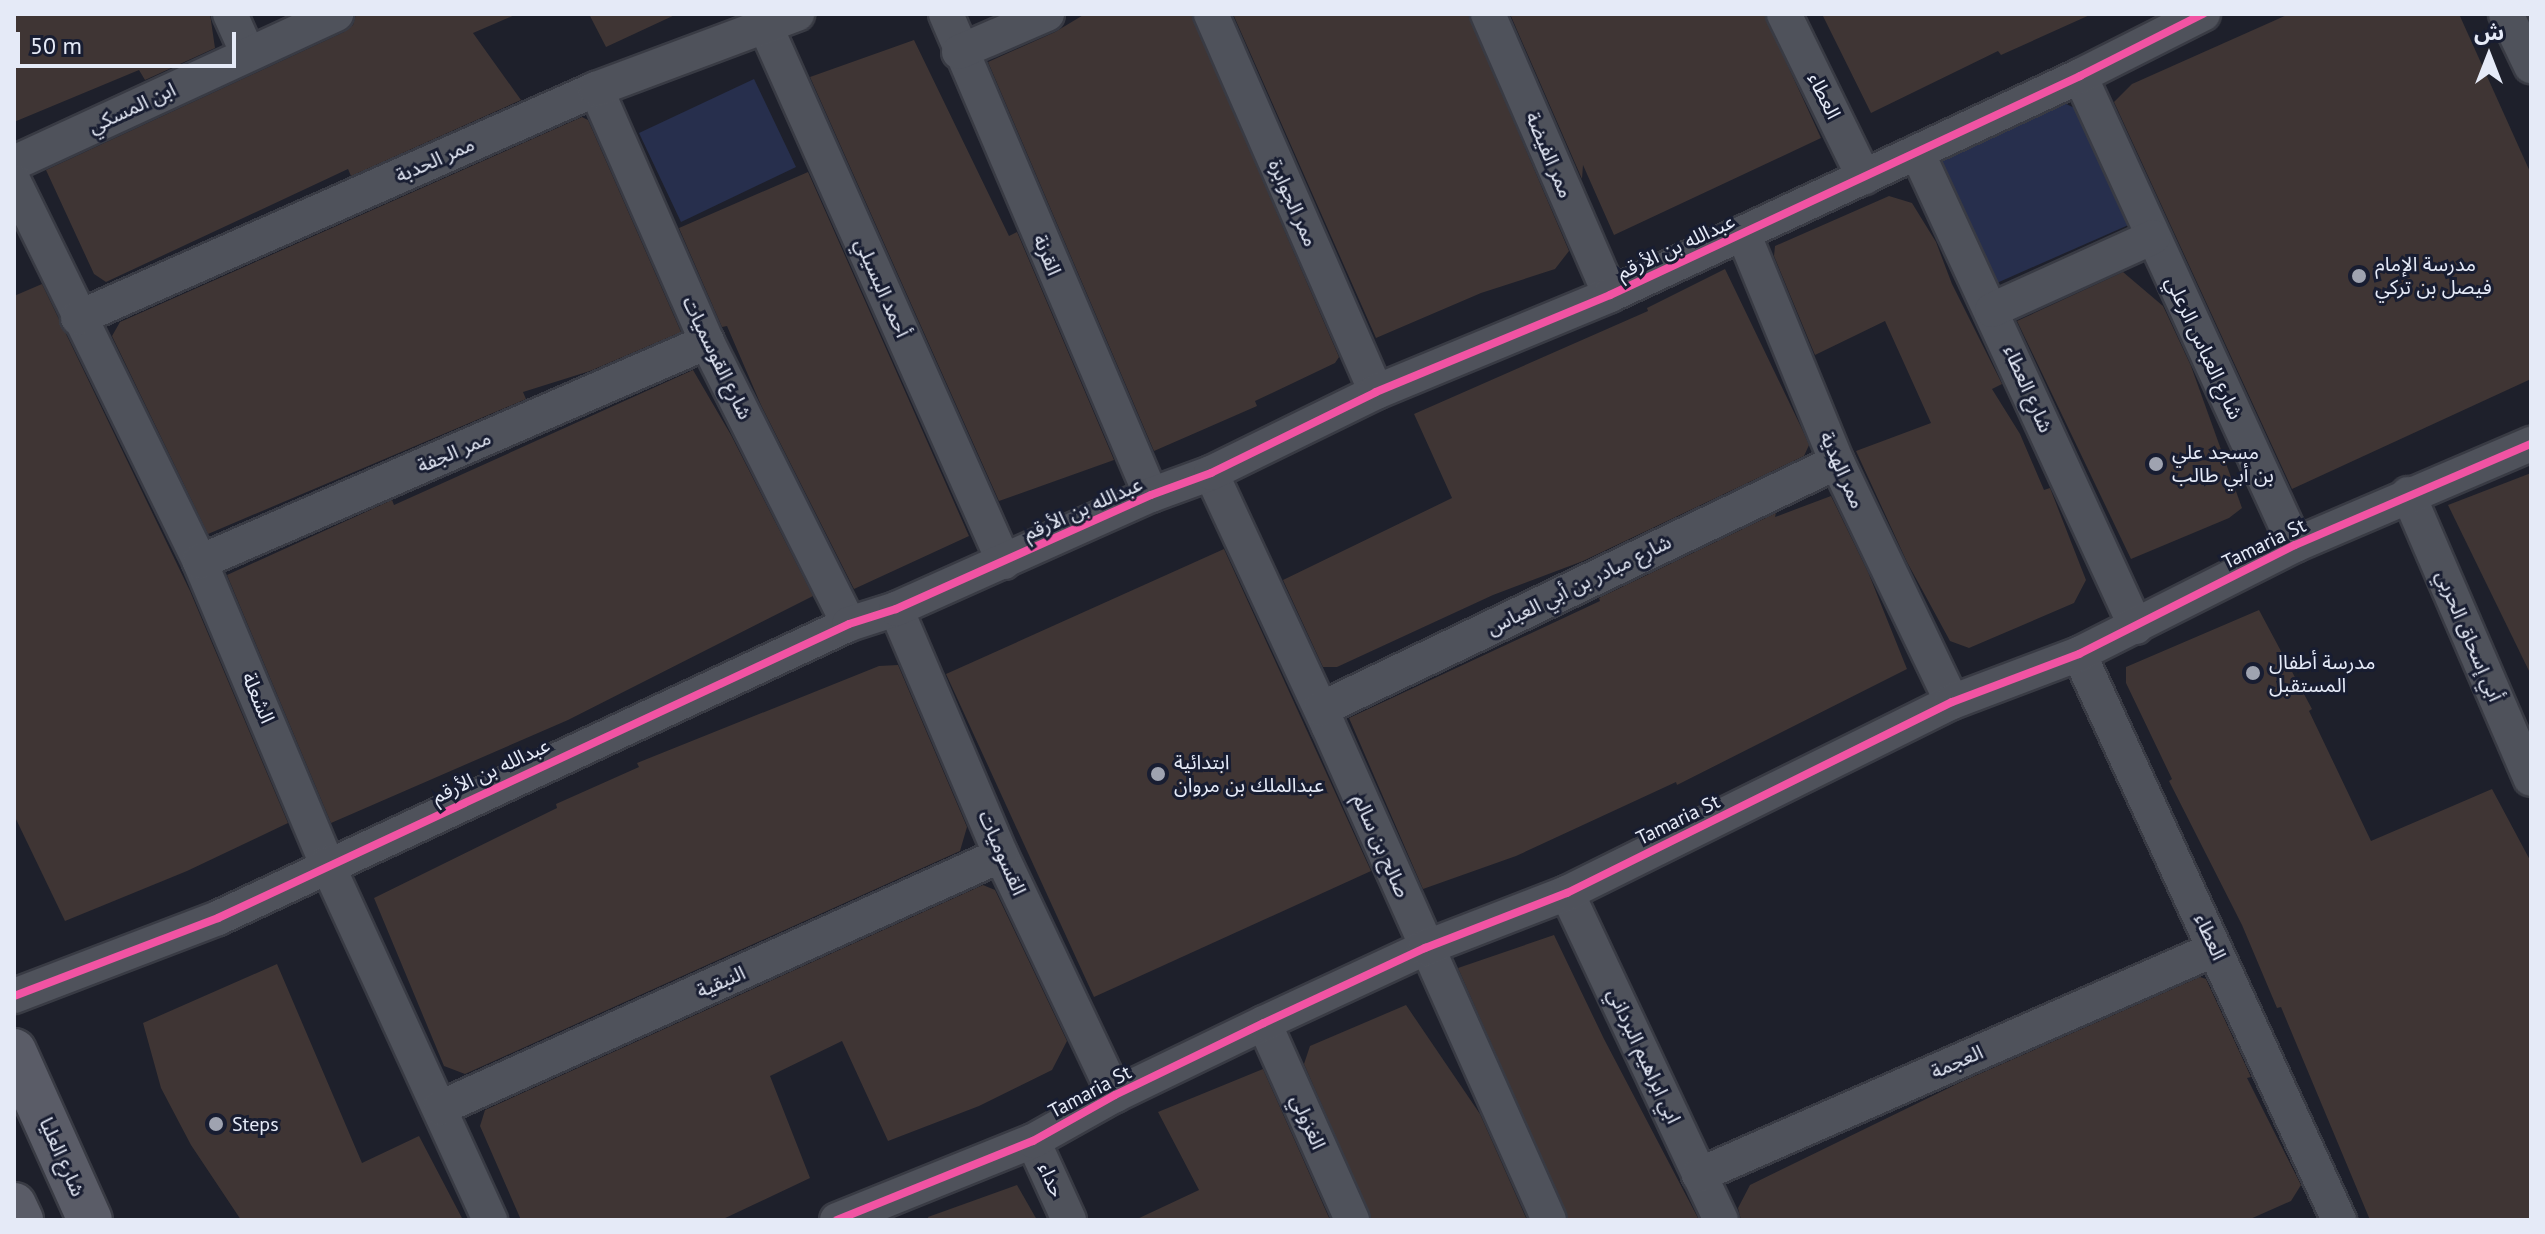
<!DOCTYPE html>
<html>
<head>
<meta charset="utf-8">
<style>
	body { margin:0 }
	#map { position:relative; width:2545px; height:1234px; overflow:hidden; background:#1e202b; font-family:"PT Sans","Noto Sans Arabic",sans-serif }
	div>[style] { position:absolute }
	.green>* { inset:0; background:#272f4d }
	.building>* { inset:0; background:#3f3534 }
	.roads { filter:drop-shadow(2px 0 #393b44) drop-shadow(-2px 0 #393b44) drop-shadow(0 2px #393b44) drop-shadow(0 -2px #393b44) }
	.minor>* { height:34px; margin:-17px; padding:0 17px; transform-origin:17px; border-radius:17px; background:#4f525b }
	.major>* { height:44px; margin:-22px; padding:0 22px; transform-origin:22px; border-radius:22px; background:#5a5c67 }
	.cycleway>* { height:8px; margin:-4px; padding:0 4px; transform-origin:4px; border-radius:4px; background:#f153a3 }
	.dots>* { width:22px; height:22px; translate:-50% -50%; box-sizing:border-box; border:4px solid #181d31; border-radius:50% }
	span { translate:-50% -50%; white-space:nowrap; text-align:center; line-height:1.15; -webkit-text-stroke:6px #181d31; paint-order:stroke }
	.street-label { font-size:20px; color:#e5eaf7 }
	.poi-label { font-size:20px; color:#e5eaf7 }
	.left { translate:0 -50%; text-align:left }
	.frame { position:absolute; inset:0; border:16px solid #e5eaf7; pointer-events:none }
	.north { position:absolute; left:2449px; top:16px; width:80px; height:80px; -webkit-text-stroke:6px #181d31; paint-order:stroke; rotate:0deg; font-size:22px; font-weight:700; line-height:32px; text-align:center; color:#e5eaf7 }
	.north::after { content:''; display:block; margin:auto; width:28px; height:36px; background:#e5eaf7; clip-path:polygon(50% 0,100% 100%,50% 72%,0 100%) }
	.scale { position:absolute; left:16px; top:32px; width:220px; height:36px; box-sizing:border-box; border:4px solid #e5eaf7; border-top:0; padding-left:10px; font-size:24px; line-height:28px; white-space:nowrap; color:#e5eaf7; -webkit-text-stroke:6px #181d31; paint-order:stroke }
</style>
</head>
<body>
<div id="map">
	<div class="green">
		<i style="clip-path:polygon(754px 79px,796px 167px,681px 222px,639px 133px)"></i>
		<i style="clip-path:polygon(2062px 102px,2083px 112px,2133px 223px,1990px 286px,1934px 159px)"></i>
	</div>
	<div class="building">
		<i style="clip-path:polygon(14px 14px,210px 14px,215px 48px,145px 80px,139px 70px,14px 122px)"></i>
		<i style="clip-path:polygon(356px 14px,517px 14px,473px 33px,521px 100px,351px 176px,348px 169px,106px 282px,94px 274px,46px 170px,344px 32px,353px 25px)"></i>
		<i style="clip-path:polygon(589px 14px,677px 14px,606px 47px)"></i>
		<i style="clip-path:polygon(1085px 14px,1191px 14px,1339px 357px,1335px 363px,1255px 401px,1257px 406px,1154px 451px,988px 62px,1055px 32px)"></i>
		<i style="clip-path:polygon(1233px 14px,1468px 14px,1569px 251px,1555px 269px,1481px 293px,1376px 338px)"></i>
		<i style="clip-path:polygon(1510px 14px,1764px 14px,1821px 138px,1614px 235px,1583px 165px,1582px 179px)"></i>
		<i style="clip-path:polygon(1822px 14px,2092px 14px,2001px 55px,1998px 51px,1871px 113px)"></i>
		<i style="clip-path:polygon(2289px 14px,2459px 14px,2531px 174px,2531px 379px,2292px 489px,2114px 102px,2132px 84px)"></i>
		<i style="clip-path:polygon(914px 40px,1009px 236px,1017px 232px,1114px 460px,999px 501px,810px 77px)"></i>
		<i style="clip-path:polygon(582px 117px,588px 120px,681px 332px,590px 371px,523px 392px,526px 399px,208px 534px,112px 336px,120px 322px)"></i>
		<i style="clip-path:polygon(808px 172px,969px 536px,854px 589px,761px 405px,727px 326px,722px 327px,679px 228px)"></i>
		<i style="clip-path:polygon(1889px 196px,1912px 203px,1936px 242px,1952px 284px,2002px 384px,1992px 389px,2020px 434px,2044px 490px,2050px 488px,2086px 580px,2074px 603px,1969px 648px,1950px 641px,1907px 562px,1856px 451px,1931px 423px,1885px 321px,1815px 355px,1774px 256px,1775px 246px)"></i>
		<i style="clip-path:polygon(1725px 269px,1803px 431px,1809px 445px,1804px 456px,1583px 561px,1493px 595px,1337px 667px,1323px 667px,1283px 580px,1452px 498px,1414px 414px,1648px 311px,1647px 308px)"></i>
		<i style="clip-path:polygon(2123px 272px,2163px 306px,2191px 366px,2242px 508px,2229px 518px,2131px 559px,2017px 321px)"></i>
		<i style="clip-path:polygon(42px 284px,190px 591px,288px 823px,187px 871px,65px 921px,14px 815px,14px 296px)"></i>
		<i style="clip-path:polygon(693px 370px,731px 435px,813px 596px,568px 720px,331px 823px,227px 575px,392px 500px,394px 505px)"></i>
		<i style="clip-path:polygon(2531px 473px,2531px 675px,2448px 505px)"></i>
		<i style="clip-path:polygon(1831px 496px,1868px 572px,1907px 669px,1677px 785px,1676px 782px,1516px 856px,1423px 889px,1349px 718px,1600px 601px,1599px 598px,1776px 513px,1775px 517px)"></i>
		<i style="clip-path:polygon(1224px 549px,1371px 871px,1094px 997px,946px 674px)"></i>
		<i style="clip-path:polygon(2259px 610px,2312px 709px,2309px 711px,2371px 841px,2492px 789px,2531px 862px,2531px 1220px,2370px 1220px,2281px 1007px,2277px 1008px,2242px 925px,2169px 781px,2172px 779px,2126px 683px,2126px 667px)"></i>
		<i style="clip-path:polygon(898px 665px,967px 827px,960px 851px,465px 1074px,444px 1066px,374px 898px,557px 808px,556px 804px,639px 767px,637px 763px,879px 666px)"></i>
		<i style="clip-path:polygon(983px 885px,995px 890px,1067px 1041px,1052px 1070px,979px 1106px,888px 1141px,842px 1041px,770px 1076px,810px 1178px,721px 1220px,521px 1220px,480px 1126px,485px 1110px)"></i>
		<i style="clip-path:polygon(1554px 935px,1604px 1039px,1699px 1220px,1569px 1220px,1458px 968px)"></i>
		<i style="clip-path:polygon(277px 964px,362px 1163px,419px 1136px,463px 1220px,241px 1220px,191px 1145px,161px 1088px,143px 1023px)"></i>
		<i style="clip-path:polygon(2200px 977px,2206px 979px,2251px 1077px,2247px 1078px,2301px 1185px,2291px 1201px,2248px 1220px,1741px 1220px,1738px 1208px,1750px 1185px,1961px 1082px)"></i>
		<i style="clip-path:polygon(1406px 1005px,1480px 1114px,1527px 1220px,1372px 1220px,1304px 1064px,1310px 1046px)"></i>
		<i style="clip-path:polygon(1263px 1069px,1330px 1220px,1135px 1220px,1199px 1190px,1158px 1112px)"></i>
		<i style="clip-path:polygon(1017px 1185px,1037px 1220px,929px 1220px,928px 1217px)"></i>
	</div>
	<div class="roads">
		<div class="minor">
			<i style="left:230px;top:14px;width:44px;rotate:65.8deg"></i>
			<i style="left:760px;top:14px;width:600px;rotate:66deg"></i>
			<i style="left:946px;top:14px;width:523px;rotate:66.92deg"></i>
			<i style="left:1211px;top:14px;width:412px;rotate:66.4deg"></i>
			<i style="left:1488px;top:14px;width:306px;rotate:66.5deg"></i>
			<i style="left:1784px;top:14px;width:182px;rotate:63.9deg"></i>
			<i style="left:2506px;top:14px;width:58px;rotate:64.3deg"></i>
			<i style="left:959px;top:52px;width:96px;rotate:-23.4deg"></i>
			<i style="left:2080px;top:76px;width:516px;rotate:65.37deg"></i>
			<i style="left:596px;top:89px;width:276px;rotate:66.3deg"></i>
			<i style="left:707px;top:342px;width:316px;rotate:63.3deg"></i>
			<i style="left:1917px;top:152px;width:523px;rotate:65.25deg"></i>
			<i style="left:14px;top:163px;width:355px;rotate:-24.8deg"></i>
			<i style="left:14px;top:182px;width:423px;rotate:63.9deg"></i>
			<i style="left:200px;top:562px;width:328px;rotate:67.2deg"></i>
			<i style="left:327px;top:864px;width:392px;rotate:65.4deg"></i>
			<i style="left:1743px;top:233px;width:248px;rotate:67.7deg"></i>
			<i style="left:1837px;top:462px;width:266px;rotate:64.4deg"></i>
			<i style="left:1992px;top:310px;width:177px;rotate:-24.4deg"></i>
			<i style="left:78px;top:318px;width:566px;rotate:-23.85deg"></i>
			<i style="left:596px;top:89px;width:215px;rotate:-20.5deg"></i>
			<i style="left:1211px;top:473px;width:278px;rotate:65.1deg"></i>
			<i style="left:1328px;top:725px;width:542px;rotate:65.94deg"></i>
			<i style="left:2408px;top:494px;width:310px;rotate:66.7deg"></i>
			<i style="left:200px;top:562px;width:553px;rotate:-23.46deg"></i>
			<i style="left:896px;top:609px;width:267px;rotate:66.9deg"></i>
			<i style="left:1001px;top:855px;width:266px;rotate:64.6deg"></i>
			<i style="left:2079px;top:654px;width:623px;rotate:65.33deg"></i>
			<i style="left:1321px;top:709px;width:572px;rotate:-25.58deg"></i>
			<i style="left:1567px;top:893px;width:361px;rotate:64.8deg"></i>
			<i style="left:14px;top:996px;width:218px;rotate:-20.9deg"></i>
			<i style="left:218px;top:918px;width:696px;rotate:-24.98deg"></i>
			<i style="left:849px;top:624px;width:49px;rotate:-17.7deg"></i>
			<i style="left:896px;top:609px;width:279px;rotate:-24.1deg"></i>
			<i style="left:1151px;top:495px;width:64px;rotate:-20.1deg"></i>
			<i style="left:1211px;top:473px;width:184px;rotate:-26.1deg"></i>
			<i style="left:1376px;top:392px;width:253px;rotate:-22.5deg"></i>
			<i style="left:1610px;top:295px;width:519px;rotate:-24.98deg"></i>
			<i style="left:2080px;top:76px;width:138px;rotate:-26.8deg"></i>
			<i style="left:1264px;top:1023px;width:216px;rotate:65.9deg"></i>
			<i style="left:440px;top:1108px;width:615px;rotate:-24.27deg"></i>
			<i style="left:1033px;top:1141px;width:87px;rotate:65.5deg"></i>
			<i style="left:1699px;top:1175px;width:563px;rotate:-23.65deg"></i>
			<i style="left:837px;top:1220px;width:211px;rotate:-22deg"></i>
			<i style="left:1033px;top:1141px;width:94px;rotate:-29.3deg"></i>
			<i style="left:1115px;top:1095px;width:165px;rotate:-25.8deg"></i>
			<i style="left:1264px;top:1023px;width:178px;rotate:-25deg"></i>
			<i style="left:1425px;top:948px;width:152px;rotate:-21.2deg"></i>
			<i style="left:1567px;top:893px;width:430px;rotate:-26.4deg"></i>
			<i style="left:1952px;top:702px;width:136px;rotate:-20.7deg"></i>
			<i style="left:2079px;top:654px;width:242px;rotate:-26.8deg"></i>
			<i style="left:2295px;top:545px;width:257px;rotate:-23.2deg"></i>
		</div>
		<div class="major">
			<i style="left:14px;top:1051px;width:185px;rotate:65.8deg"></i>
			<i style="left:14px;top:1205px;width:17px;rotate:65deg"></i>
		</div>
	</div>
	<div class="cycleway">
		<i style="left:14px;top:996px;width:218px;rotate:-20.9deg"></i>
		<i style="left:218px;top:918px;width:696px;rotate:-24.98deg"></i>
		<i style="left:849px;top:624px;width:49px;rotate:-17.7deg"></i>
		<i style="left:896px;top:609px;width:279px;rotate:-24.1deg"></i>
		<i style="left:1151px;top:495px;width:64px;rotate:-20.1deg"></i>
		<i style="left:1211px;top:473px;width:184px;rotate:-26.1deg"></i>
		<i style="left:1376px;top:392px;width:253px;rotate:-22.5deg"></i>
		<i style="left:1610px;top:295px;width:519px;rotate:-24.98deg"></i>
		<i style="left:2080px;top:76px;width:138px;rotate:-26.8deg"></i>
		<i style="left:837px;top:1220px;width:211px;rotate:-22deg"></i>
		<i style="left:1033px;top:1141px;width:94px;rotate:-29.3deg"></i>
		<i style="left:1115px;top:1095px;width:165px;rotate:-25.8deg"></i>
		<i style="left:1264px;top:1023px;width:178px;rotate:-25deg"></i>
		<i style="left:1425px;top:948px;width:152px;rotate:-21.2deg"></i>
		<i style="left:1567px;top:893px;width:430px;rotate:-26.4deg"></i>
		<i style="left:1952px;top:702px;width:136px;rotate:-20.7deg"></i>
		<i style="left:2079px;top:654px;width:242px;rotate:-26.8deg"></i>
		<i style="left:2295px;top:545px;width:257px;rotate:-23.2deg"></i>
	</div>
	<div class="dots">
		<i style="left:2359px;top:276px;background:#9fa3b0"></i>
		<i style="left:2156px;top:464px;background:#9fa3b0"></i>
		<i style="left:2253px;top:673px;background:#9fa3b0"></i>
		<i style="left:1158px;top:774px;background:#9fa3b0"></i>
		<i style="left:216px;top:1124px;background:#9fa3b0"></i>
	</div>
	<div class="street-label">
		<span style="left:1824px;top:96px;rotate:64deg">العطاء</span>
		<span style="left:132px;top:108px;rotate:-25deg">ابن المسكي</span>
		<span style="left:1549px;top:155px;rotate:67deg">ممر الفيضة</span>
		<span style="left:435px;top:160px;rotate:-24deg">ممر الحدبة</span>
		<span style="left:1293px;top:203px;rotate:66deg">ممر الجوابرة</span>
		<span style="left:1676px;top:247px;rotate:-25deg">عبدالله بن الأرقم</span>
		<span style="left:1047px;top:255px;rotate:67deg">القرنة</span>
		<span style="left:882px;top:288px;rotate:66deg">أحمد البسيلي</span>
		<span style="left:2204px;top:348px;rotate:65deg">شارع العباس الرعلي</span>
		<span style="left:717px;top:358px;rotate:64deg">شارع القوسميات</span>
		<span style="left:2028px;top:389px;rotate:66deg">شارع العطاء</span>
		<span style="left:454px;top:452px;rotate:-23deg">ممر الجفة</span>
		<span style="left:1842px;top:470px;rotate:66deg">ممر الهدية</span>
		<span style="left:1083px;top:509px;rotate:-24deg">عبدالله بن الأرقم</span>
		<span style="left:2264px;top:544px;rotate:-26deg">Tamaria St</span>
		<span style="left:1579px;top:585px;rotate:-26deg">شارع مبادر بن أبي العباس</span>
		<span style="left:2469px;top:636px;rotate:67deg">أبي إسحاق الحربي</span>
		<span style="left:258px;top:698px;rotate:67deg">الشعلة</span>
		<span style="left:491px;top:771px;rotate:-25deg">عبدالله بن الأرقم</span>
		<span style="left:1678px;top:820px;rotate:-26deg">Tamaria St</span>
		<span style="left:1381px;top:846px;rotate:66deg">صالح بن سالم</span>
		<span style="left:1002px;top:853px;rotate:66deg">القسوميات</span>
		<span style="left:2210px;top:937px;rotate:65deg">العطاء</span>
		<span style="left:721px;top:982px;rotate:-24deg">النبقية</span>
		<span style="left:1644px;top:1056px;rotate:65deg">ابي ابراهيم البرداني</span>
		<span style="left:1957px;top:1062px;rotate:-24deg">العجمة</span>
		<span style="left:1090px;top:1092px;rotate:-28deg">Tamaria St</span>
		<span style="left:1308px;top:1122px;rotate:66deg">الغزولي</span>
		<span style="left:62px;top:1157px;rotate:66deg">شارع العليا</span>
		<span style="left:1051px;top:1180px;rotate:66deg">حداء</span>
	</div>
	<div class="poi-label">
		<span class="left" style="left:2375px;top:276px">مدرسة الإمام<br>فيصل بن تركي</span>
		<span class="left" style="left:2172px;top:464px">مسجد علي<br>بن أبي طالب</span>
		<span class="left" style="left:2269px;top:674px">مدرسة أطفال<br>المستقبل</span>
		<span class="left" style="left:1174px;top:774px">ابتدائية<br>عبدالملك بن مروان</span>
		<span class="left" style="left:232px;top:1124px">Steps</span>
	</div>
	<div class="frame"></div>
	<div class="north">ش</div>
	<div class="scale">50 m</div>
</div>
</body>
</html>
